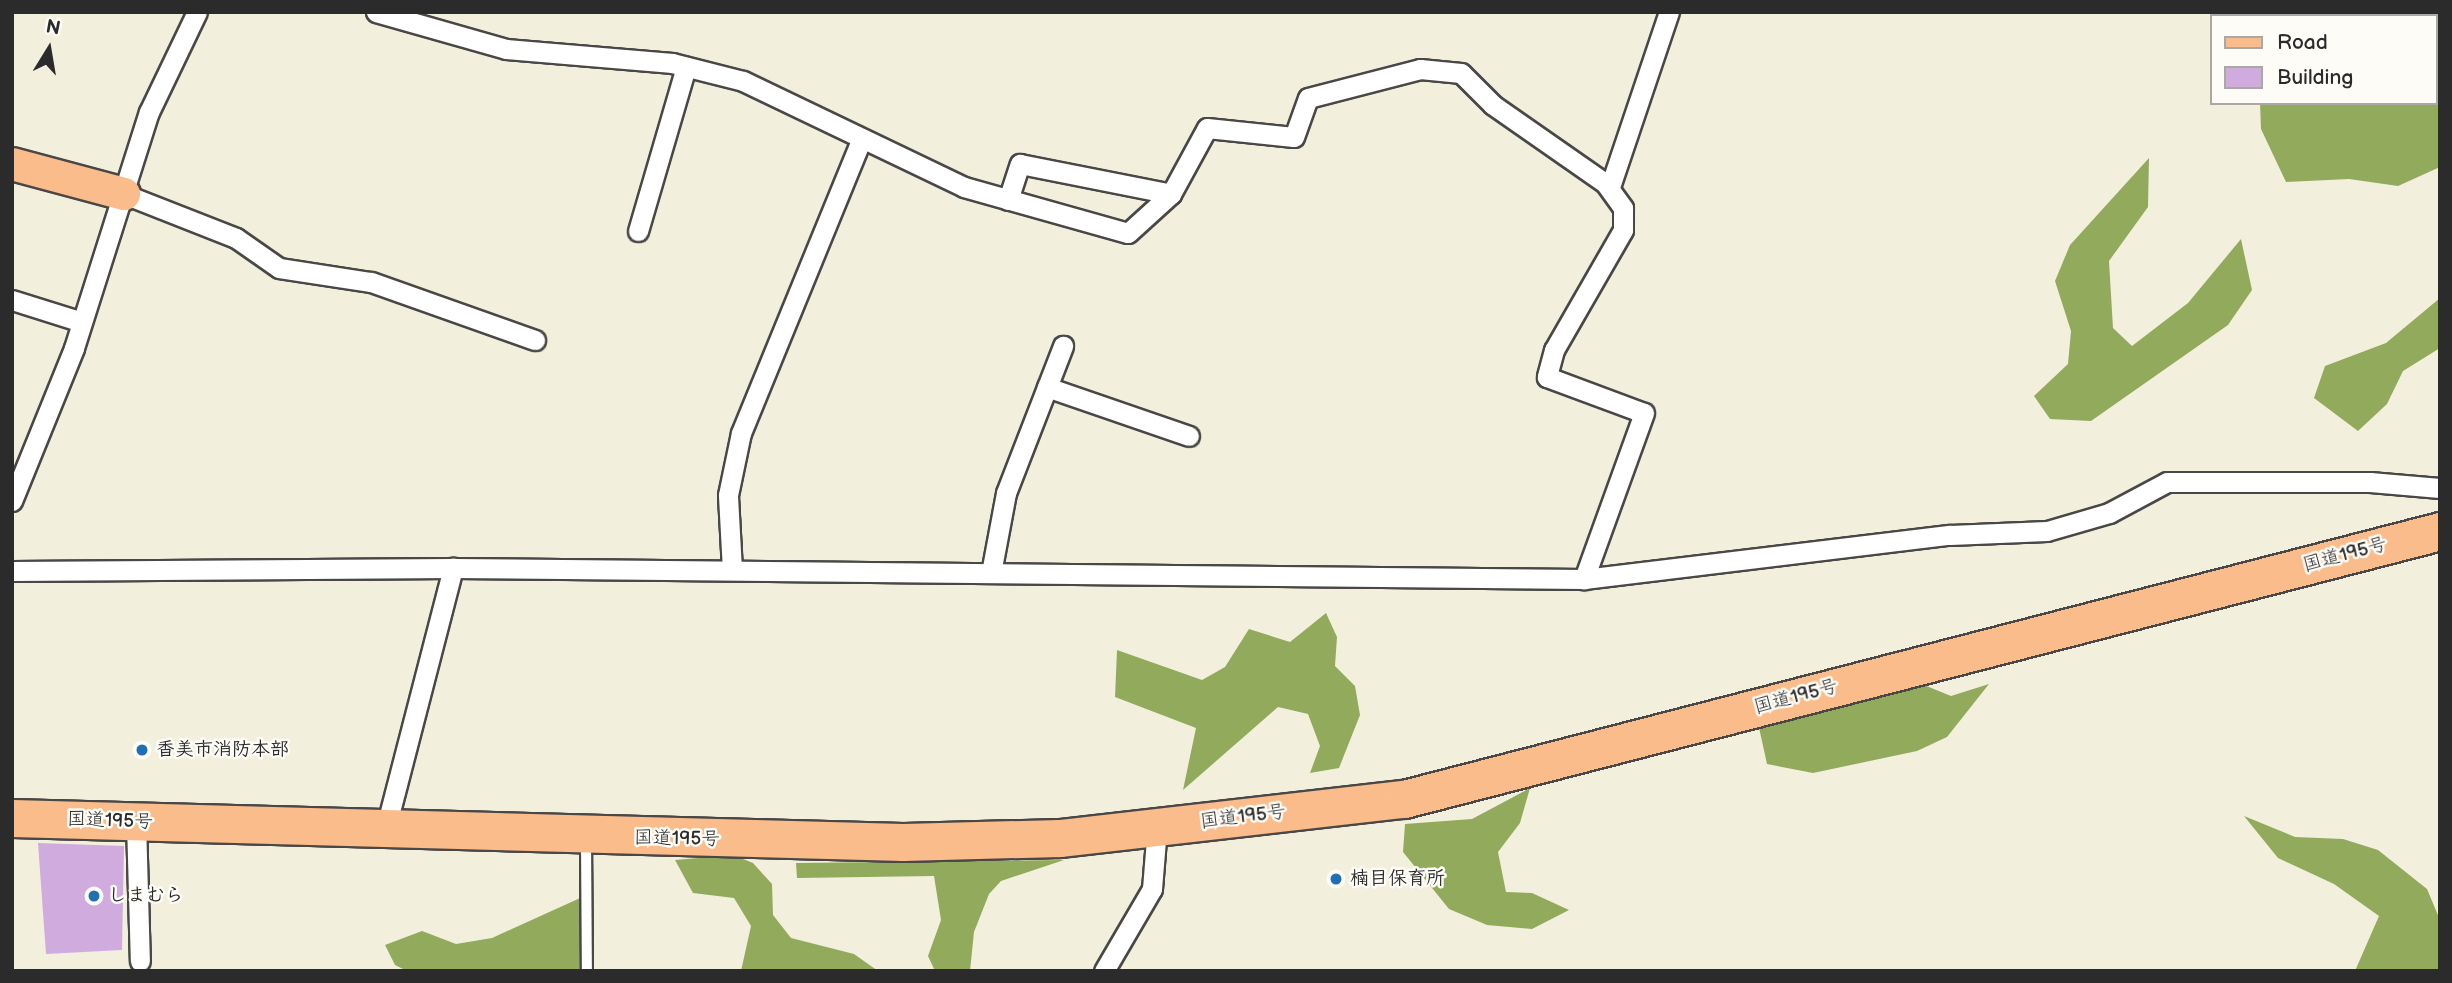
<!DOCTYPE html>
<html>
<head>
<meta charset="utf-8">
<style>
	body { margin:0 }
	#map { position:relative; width:2452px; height:983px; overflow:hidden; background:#f3efdd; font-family:"Balsamiq Sans","Klee One",sans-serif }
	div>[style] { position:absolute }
	.forest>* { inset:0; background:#92aa5c }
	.building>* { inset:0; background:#d0abde }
	.roads { filter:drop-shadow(2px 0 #494846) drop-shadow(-2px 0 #494846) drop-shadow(0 2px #494846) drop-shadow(0 -2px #494846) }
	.lane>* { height:10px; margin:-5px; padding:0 5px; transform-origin:5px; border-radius:5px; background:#fff }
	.street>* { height:19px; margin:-9.5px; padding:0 9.5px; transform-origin:9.5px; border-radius:9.5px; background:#fff }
	.primary>* { height:32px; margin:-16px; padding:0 16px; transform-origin:16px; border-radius:16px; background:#fabc8b }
	.highway>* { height:37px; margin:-18.5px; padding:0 18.5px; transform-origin:18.5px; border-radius:18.5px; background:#fabc8b }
	.dots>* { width:19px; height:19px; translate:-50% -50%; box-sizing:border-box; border:4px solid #fdfcf7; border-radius:50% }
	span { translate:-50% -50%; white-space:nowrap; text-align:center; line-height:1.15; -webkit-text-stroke:5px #fdfcf7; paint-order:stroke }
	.street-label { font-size:19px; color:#2b2b2b }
	.poi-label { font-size:19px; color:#2b2b2b; font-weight:700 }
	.left { translate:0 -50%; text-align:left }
	.frame { position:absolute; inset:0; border:14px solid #2b2b2b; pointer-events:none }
	.legend { position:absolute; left:2210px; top:14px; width:228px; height:91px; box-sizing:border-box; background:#fdfcf7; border:2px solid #a9a8a5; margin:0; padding:9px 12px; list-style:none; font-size:21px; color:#2b2b2b }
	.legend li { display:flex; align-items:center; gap:14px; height:35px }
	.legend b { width:35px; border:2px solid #a9a8a5 }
	.north { position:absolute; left:14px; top:14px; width:70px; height:70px; -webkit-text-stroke:5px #fdfcf7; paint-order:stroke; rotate:11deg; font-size:19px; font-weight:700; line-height:28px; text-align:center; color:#2b2b2b }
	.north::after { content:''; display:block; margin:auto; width:24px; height:32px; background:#2b2b2b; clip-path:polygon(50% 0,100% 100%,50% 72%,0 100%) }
</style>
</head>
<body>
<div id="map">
	<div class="forest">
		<i style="clip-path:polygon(2261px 12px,2440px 12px,2440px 167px,2398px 186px,2349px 179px,2286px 182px,2261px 129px,2260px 103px,2436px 103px,2436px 16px)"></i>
		<i style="clip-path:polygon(2149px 158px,2148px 207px,2109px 261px,2113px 328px,2132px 346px,2188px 303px,2241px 239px,2252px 290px,2228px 325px,2091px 421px,2050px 419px,2034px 396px,2068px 364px,2071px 331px,2055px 281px,2070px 245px)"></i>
		<i style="clip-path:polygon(2440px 298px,2440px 348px,2403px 371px,2387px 404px,2358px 431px,2314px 398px,2325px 366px,2386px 343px)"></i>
		<i style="clip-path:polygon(1326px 613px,1337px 637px,1335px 666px,1355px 686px,1360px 715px,1339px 768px,1310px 773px,1320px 746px,1308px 714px,1278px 707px,1183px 790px,1196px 728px,1115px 697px,1117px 650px,1202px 680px,1225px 667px,1249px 629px,1290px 642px)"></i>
		<i style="clip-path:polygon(1919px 683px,1951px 696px,1989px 684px,1947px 737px,1917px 751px,1813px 773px,1767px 764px,1758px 723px)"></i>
		<i style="clip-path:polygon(1530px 788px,1520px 823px,1498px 852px,1506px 892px,1532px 893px,1569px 910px,1532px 929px,1487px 925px,1449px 909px,1403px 852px,1405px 824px,1472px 819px)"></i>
		<i style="clip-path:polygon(2244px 816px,2295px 837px,2343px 839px,2378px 850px,2427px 889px,2440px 920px,2440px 971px,2355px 971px,2379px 916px,2334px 884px,2278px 858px)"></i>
		<i style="clip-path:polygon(733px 855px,753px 863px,772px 884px,773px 915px,791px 938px,854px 954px,878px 971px,741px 971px,751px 926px,734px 898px,693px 893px,675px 860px)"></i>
		<i style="clip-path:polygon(1064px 860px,1001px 881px,989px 894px,974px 932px,970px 971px,935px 971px,928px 956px,941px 920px,934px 876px,797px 878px,796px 863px)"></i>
		<i style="clip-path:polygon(589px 894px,589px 971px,407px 971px,395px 965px,385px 945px,422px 931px,456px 944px,492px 938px)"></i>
	</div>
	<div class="building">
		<i style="clip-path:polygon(38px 843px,124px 846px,122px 950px,46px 954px)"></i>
	</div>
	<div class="roads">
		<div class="lane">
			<i style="left:586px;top:841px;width:130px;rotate:89.6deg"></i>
		</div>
		<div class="street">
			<i style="left:376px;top:12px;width:135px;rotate:15.9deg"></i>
			<i style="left:506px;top:49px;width:167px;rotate:4.8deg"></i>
			<i style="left:672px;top:63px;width:73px;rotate:14.2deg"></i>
			<i style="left:743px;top:81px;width:245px;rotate:25.6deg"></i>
			<i style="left:964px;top:187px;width:170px;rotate:15.7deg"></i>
			<i style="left:1128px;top:233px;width:58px;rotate:-42.2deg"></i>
			<i style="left:1171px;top:194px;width:75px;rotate:-61.4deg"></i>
			<i style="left:1207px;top:128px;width:87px;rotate:5.9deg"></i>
			<i style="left:1294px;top:137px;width:41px;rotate:-70.3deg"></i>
			<i style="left:1308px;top:98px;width:116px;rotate:-14.5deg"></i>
			<i style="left:1420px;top:69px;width:41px;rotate:5.6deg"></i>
			<i style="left:1461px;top:73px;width:45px;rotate:45deg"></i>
			<i style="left:1493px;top:105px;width:136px;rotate:34.9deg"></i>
			<i style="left:1605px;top:183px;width:31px;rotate:54deg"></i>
			<i style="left:1623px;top:208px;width:22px;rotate:90deg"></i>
			<i style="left:1623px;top:230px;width:138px;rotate:119.9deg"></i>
			<i style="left:1554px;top:350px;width:28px;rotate:105deg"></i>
			<i style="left:1547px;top:377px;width:103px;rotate:20.4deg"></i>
			<i style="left:1644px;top:413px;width:177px;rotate:109.9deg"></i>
			<i style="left:1610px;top:187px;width:185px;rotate:-71.4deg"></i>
			<i style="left:124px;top:194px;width:120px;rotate:21.4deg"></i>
			<i style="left:236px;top:238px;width:52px;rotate:34.9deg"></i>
			<i style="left:279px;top:268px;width:93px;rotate:8.7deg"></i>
			<i style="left:371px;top:282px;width:174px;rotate:19.5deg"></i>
			<i style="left:1008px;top:200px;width:38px;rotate:-72deg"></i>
			<i style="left:1020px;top:164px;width:154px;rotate:11.2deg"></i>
			<i style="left:638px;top:231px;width:171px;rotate:-73.7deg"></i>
			<i style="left:12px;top:300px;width:73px;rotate:17.4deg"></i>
			<i style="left:1047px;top:387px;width:150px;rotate:19deg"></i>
			<i style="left:12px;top:501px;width:165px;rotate:-67.9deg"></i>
			<i style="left:74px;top:348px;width:248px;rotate:-72.4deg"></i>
			<i style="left:149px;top:112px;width:111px;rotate:-64.4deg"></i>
			<i style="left:732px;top:570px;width:75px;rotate:-93.1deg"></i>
			<i style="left:728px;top:495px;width:63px;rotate:-78.2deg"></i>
			<i style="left:741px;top:433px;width:317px;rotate:-67.7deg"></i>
			<i style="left:12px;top:571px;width:441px;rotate:-0.4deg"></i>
			<i style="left:453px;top:568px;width:1131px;rotate:0.56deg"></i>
			<i style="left:1584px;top:579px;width:369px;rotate:-6.9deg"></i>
			<i style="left:1950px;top:535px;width:97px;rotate:-2.4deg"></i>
			<i style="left:2047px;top:531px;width:65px;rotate:-16.2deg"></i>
			<i style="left:2109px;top:513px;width:66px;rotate:-28.1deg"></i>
			<i style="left:2167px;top:482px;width:203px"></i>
			<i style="left:2370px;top:482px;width:70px;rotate:4.9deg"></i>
			<i style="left:991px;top:573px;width:81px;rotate:-79.4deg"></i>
			<i style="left:1006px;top:493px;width:158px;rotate:-68.8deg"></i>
			<i style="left:136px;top:822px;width:139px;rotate:88.4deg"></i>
			<i style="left:385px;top:831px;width:272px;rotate:-75.5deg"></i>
			<i style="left:1104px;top:971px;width:95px;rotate:-59.7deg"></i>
			<i style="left:1152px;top:889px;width:62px;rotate:-85.4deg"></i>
		</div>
		<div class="primary">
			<i style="left:12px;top:164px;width:116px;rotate:15deg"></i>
		</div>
		<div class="highway">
			<i style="left:12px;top:818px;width:891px;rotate:1.54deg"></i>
			<i style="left:903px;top:842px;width:157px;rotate:-1.5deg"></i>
			<i style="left:1060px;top:838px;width:346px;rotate:-6.5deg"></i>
			<i style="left:1404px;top:799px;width:1070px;rotate:-14.5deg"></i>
		</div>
	</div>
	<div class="dots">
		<i style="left:142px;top:750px;background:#1f6fb2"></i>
		<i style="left:1336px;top:879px;background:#1f6fb2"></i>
		<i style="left:94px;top:896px;background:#1f6fb2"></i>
	</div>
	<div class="street-label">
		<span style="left:2345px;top:555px;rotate:-15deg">国道195号</span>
		<span style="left:1796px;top:697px;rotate:-15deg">国道195号</span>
		<span style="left:1243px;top:817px;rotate:-7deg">国道195号</span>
		<span style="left:110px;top:821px;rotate:2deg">国道195号</span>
		<span style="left:677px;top:839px;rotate:1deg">国道195号</span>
	</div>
	<div class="poi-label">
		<span class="left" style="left:156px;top:750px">香美市消防本部</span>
		<span class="left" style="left:1350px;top:879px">楠目保育所</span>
		<span class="left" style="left:108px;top:896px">しまむら</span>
	</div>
	<div class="frame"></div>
	<ul class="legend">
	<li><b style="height:9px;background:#fabc8b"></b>Road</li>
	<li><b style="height:19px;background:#d0abde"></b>Building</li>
	</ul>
	<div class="north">N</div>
</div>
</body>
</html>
